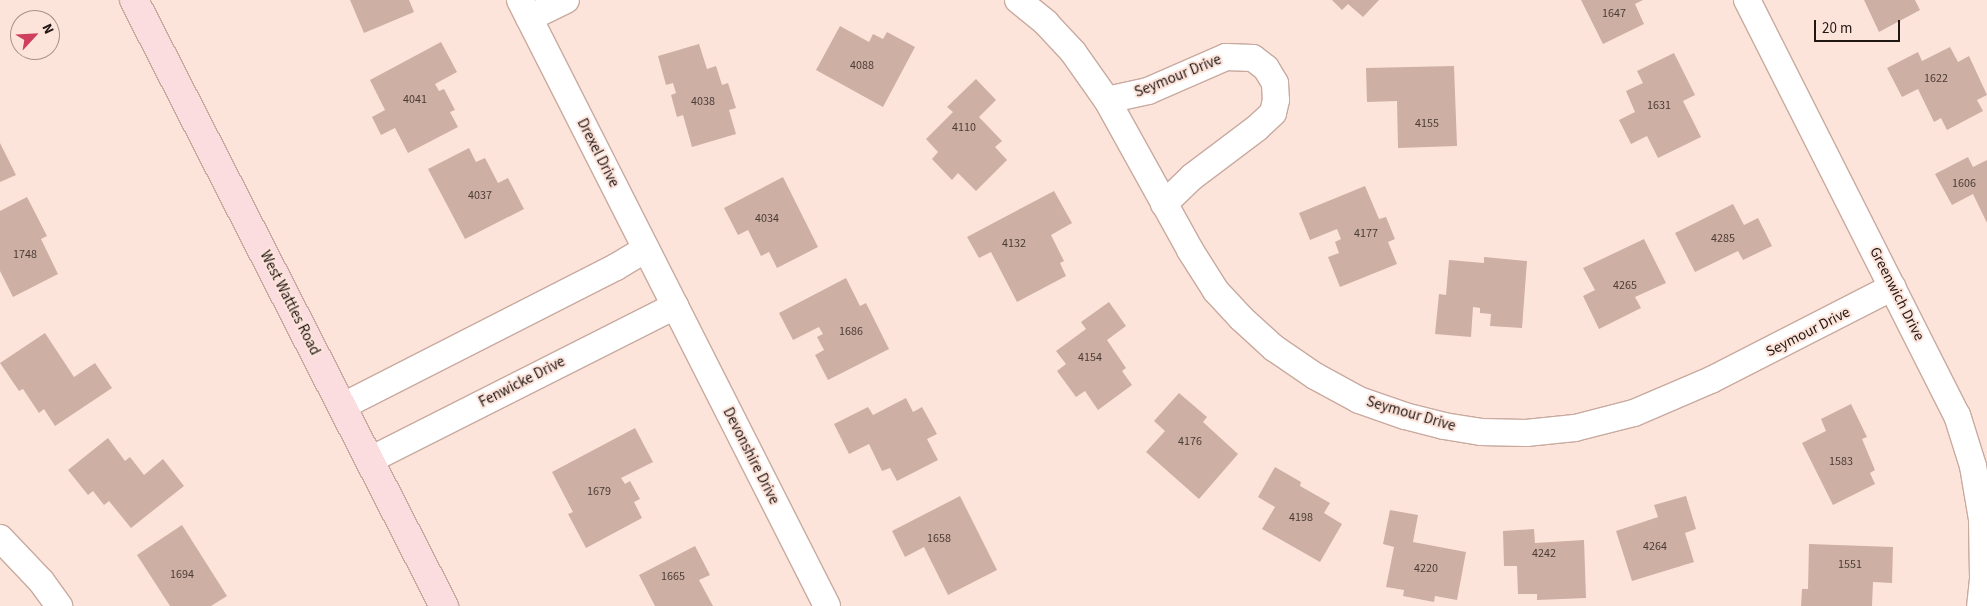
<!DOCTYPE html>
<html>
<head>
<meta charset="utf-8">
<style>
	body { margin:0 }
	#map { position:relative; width:1987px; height:606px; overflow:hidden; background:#fde4db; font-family:"Source Sans 3",sans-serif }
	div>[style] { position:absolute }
	.building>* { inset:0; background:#cdafa4 }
	.roads { filter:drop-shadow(1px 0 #c8aa9f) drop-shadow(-1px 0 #c8aa9f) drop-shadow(0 1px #c8aa9f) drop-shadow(0 -1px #c8aa9f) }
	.street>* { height:26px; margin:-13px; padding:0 13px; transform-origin:13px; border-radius:13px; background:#fff }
	.secondary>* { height:28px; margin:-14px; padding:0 14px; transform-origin:14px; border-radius:14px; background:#fbdde0 }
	span { translate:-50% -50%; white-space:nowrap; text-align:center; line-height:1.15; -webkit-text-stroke:4px #fde4db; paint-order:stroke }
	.number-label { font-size:12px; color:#4b3c36 }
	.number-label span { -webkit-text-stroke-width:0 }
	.street-label { font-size:15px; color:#201612 }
	.north { position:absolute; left:10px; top:10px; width:50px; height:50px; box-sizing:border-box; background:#fde4db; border:1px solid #a5928b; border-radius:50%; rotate:65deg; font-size:14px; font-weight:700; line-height:20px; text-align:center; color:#201612 }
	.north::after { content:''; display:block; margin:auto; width:18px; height:22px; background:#d0405e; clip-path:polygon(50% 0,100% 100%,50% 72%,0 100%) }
	.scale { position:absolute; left:1814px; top:20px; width:86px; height:22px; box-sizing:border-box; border:2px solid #201612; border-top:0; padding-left:6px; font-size:15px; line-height:18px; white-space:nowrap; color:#201612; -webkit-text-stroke:4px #fde4db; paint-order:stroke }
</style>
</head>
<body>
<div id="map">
	<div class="building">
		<i style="clip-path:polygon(350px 0,409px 0,414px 12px,364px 33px)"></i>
		<i style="clip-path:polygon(1332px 0,1379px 0,1363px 17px,1348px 4px,1342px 10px)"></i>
		<i style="clip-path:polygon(1581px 0,1643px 0,1635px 4px,1644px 24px,1603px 44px)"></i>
		<i style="clip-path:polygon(1864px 0,1915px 0,1920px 10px,1879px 32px)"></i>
		<i style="clip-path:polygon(840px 26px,869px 42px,873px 34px,883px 39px,887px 32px,915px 47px,883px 107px,816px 70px)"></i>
		<i style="clip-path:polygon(441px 42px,457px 72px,435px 84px,439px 91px,444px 89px,455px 110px,450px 112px,458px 127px,408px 153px,395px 128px,381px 135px,372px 117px,385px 110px,370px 80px)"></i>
		<i style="clip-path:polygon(699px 44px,707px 69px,716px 66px,722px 85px,728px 83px,736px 108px,729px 110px,736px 134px,692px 147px,683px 115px,677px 117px,671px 95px,676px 93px,673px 83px,666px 85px,658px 56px)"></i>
		<i style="clip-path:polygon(1950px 47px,1958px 62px,1969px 56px,1987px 95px,1977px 100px,1983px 111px,1947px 130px,1941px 118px,1934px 122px,1918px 89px,1902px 97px,1887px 68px,1918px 52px,1922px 61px)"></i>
		<i style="clip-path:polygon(1674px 53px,1695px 95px,1683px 101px,1701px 137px,1658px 158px,1647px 136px,1631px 144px,1619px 120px,1635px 112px,1626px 91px,1643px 83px,1637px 71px)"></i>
		<i style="clip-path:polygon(1454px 66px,1457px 146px,1398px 148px,1397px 101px,1367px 102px,1366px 68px)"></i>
		<i style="clip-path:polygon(976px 79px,996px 100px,979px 117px,1002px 141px,995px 147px,1007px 160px,976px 191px,958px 173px,952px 180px,932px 159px,938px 152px,926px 139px,953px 112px,947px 107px)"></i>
		<i style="clip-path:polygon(0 143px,16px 175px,0 182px)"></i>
		<i style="clip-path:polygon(469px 148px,476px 162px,485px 158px,498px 183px,508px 178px,524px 209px,465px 239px,428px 169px)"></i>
		<i style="clip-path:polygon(1968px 157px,1973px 167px,1987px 160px,1987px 223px,1973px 194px,1952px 205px,1935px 174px)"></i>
		<i style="clip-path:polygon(783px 177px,818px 247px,777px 268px,769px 252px,761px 256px,748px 230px,738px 235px,724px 208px)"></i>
		<i style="clip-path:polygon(1365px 186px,1379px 219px,1386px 217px,1395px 239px,1388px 242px,1397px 264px,1340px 287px,1328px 257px,1339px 253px,1335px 242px,1341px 239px,1337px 229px,1310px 240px,1299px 213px)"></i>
		<i style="clip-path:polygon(1054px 191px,1072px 223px,1051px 235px,1064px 261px,1060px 263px,1066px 276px,1017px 302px,991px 252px,979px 258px,967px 237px)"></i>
		<i style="clip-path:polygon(27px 197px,47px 236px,41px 239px,58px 274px,13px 297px,0 271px,0 211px)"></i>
		<i style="clip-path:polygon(1733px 204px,1744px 225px,1758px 218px,1772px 246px,1743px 260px,1738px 251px,1695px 272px,1675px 233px)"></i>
		<i style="clip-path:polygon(1644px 239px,1666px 283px,1635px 297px,1641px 308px,1599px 329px,1583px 296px,1595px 290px,1583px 268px)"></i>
		<i style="clip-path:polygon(1484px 257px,1527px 261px,1522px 328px,1490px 326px,1491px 314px,1480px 313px,1480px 308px,1473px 307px,1471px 337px,1435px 334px,1439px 294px,1446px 295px,1449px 260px,1484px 263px)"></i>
		<i style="clip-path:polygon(846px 278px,860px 306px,866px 303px,889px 349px,828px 380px,815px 355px,824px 350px,817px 337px,823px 334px,819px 327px,793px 340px,779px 313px)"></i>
		<i style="clip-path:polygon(1109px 302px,1126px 326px,1107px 340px,1126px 368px,1122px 371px,1132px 385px,1098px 410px,1085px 391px,1076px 397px,1057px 371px,1066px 364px,1056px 351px,1086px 329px,1081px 322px)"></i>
		<i style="clip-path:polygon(45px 333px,74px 377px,95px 363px,112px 388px,55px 426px,44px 409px,39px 413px,23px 389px,19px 391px,0 363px)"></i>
		<i style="clip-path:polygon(1179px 393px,1207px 417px,1203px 422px,1238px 454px,1199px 499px,1146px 452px,1165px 431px,1154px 421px)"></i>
		<i style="clip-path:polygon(906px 398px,913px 412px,922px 407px,937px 434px,927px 439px,938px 460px,897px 481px,890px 468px,882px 471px,869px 444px,849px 454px,834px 424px,868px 407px,873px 415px)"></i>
		<i style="clip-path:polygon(1851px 404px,1867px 437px,1862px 439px,1875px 470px,1870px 473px,1875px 484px,1833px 505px,1802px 443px,1826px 431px,1821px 419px)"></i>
		<i style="clip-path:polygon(635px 428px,653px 462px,621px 478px,625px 484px,630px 481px,640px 499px,634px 502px,642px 518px,586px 548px,568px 514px,573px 512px,552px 472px)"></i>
		<i style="clip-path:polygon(108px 438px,125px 461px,130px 457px,144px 475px,163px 459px,184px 486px,131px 528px,109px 501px,104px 505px,93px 491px,88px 495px,68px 470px)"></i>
		<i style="clip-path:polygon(1275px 467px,1301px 482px,1300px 486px,1330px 503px,1324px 513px,1342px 524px,1320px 562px,1262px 529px,1275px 507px,1258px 497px)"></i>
		<i style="clip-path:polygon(960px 496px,997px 570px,948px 595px,924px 547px,905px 557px,892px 531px)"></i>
		<i style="clip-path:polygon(1686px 496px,1696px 529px,1685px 533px,1694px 562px,1632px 581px,1616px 531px,1658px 517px,1654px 505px)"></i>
		<i style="clip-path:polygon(1390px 510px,1418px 515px,1413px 542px,1466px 552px,1457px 600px,1435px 596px,1434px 602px,1403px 596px,1404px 590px,1386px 587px,1394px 547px,1383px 544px)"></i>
		<i style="clip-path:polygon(182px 525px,227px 596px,211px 606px,170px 606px,137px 555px)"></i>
		<i style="clip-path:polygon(1534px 529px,1535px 543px,1584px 540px,1586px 598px,1537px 600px,1537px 594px,1518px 594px,1517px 566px,1504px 566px,1503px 531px)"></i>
		<i style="clip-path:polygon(1809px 544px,1893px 547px,1892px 583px,1873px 582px,1872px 606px,1801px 606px,1802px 589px,1808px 589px)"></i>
		<i style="clip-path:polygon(695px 546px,710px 575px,699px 580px,713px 606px,655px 606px,639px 575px)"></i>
	</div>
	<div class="roads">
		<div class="street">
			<i style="left:520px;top:0;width:679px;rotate:63.13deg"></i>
			<i style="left:1018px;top:0;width:36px;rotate:39deg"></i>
			<i style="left:1046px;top:23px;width:40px;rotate:47deg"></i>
			<i style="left:1073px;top:52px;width:59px;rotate:54.7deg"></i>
			<i style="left:1107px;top:100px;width:171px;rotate:61deg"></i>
			<i style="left:1190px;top:250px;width:49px;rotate:57.6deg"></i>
			<i style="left:1216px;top:291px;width:37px;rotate:47deg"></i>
			<i style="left:1241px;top:318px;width:45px;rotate:42.3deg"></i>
			<i style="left:1274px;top:348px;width:50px;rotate:34.3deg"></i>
			<i style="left:1315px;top:376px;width:50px;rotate:28.6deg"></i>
			<i style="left:1359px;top:400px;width:49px;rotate:19.2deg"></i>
			<i style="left:1405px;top:416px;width:40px;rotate:14.4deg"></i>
			<i style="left:1444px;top:426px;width:37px;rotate:9deg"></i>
			<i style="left:1481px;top:432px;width:45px;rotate:1.3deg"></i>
			<i style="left:1526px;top:433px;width:49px;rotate:-5.8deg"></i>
			<i style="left:1575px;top:428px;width:61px;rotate:-14.3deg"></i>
			<i style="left:1634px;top:413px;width:84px;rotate:-23.2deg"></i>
			<i style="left:1711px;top:380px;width:204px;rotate:-27.1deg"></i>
			<i style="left:1747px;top:0;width:465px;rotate:63.2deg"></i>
			<i style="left:1957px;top:415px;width:53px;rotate:72.6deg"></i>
			<i style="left:1973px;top:466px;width:54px;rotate:80.4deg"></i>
			<i style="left:1982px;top:519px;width:60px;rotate:89deg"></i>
			<i style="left:1983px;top:579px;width:27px;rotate:96deg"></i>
			<i style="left:529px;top:18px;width:41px;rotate:-25.9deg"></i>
			<i style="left:1107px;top:100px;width:42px;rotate:-12.4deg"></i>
			<i style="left:1148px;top:91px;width:85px;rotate:-23.6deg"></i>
			<i style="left:1226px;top:57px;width:27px;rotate:2deg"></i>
			<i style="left:1253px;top:58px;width:16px;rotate:38deg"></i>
			<i style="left:1266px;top:68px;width:17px;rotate:59deg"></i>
			<i style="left:1275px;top:83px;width:17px;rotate:87deg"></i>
			<i style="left:1276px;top:100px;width:13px;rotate:103deg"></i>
			<i style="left:1273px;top:113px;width:22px;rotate:137deg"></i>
			<i style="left:1257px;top:128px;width:81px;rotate:143deg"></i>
			<i style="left:1192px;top:177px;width:39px;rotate:136deg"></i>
			<i style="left:343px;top:406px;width:306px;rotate:-27deg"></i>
			<i style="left:616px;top:267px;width:35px;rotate:-31deg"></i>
			<i style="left:370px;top:460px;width:342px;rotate:-26.8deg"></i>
			<i style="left:0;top:538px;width:59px;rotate:46.4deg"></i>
			<i style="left:41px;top:581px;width:31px;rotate:54deg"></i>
		</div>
		<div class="secondary">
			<i style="left:134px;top:0;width:681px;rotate:62.91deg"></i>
		</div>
	</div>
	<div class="number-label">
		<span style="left:1614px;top:14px">1647</span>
		<span style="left:862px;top:66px">4088</span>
		<span style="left:1936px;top:79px">1622</span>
		<span style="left:415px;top:100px">4041</span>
		<span style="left:703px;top:102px">4038</span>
		<span style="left:1659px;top:106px">1631</span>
		<span style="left:1427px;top:124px">4155</span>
		<span style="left:964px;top:128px">4110</span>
		<span style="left:1964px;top:184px">1606</span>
		<span style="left:480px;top:196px">4037</span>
		<span style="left:767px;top:219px">4034</span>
		<span style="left:1366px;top:234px">4177</span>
		<span style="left:1723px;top:239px">4285</span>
		<span style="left:1014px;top:244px">4132</span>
		<span style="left:25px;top:255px">1748</span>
		<span style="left:1625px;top:286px">4265</span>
		<span style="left:851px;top:332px">1686</span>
		<span style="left:1090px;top:358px">4154</span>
		<span style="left:1190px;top:442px">4176</span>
		<span style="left:1841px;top:462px">1583</span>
		<span style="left:599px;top:492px">1679</span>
		<span style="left:1301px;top:518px">4198</span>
		<span style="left:939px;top:539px">1658</span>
		<span style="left:1655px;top:547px">4264</span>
		<span style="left:1544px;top:554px">4242</span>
		<span style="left:1850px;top:565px">1551</span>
		<span style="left:1426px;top:569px">4220</span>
		<span style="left:182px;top:575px">1694</span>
		<span style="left:673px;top:577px">1665</span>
	</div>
	<div class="street-label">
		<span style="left:1178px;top:76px;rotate:-22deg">Seymour Drive</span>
		<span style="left:598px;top:153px;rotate:63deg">Drexel Drive</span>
		<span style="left:1897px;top:294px;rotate:63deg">Greenwich Drive</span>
		<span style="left:290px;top:303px;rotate:63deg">West Wattles Road</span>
		<span style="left:1808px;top:332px;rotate:-27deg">Seymour Drive</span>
		<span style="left:522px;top:382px;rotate:-27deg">Fenwicke Drive</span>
		<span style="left:1411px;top:414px;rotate:16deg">Seymour Drive</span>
		<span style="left:751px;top:456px;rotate:63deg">Devonshire Drive</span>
	</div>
	<div class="north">N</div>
	<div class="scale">20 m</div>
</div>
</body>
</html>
